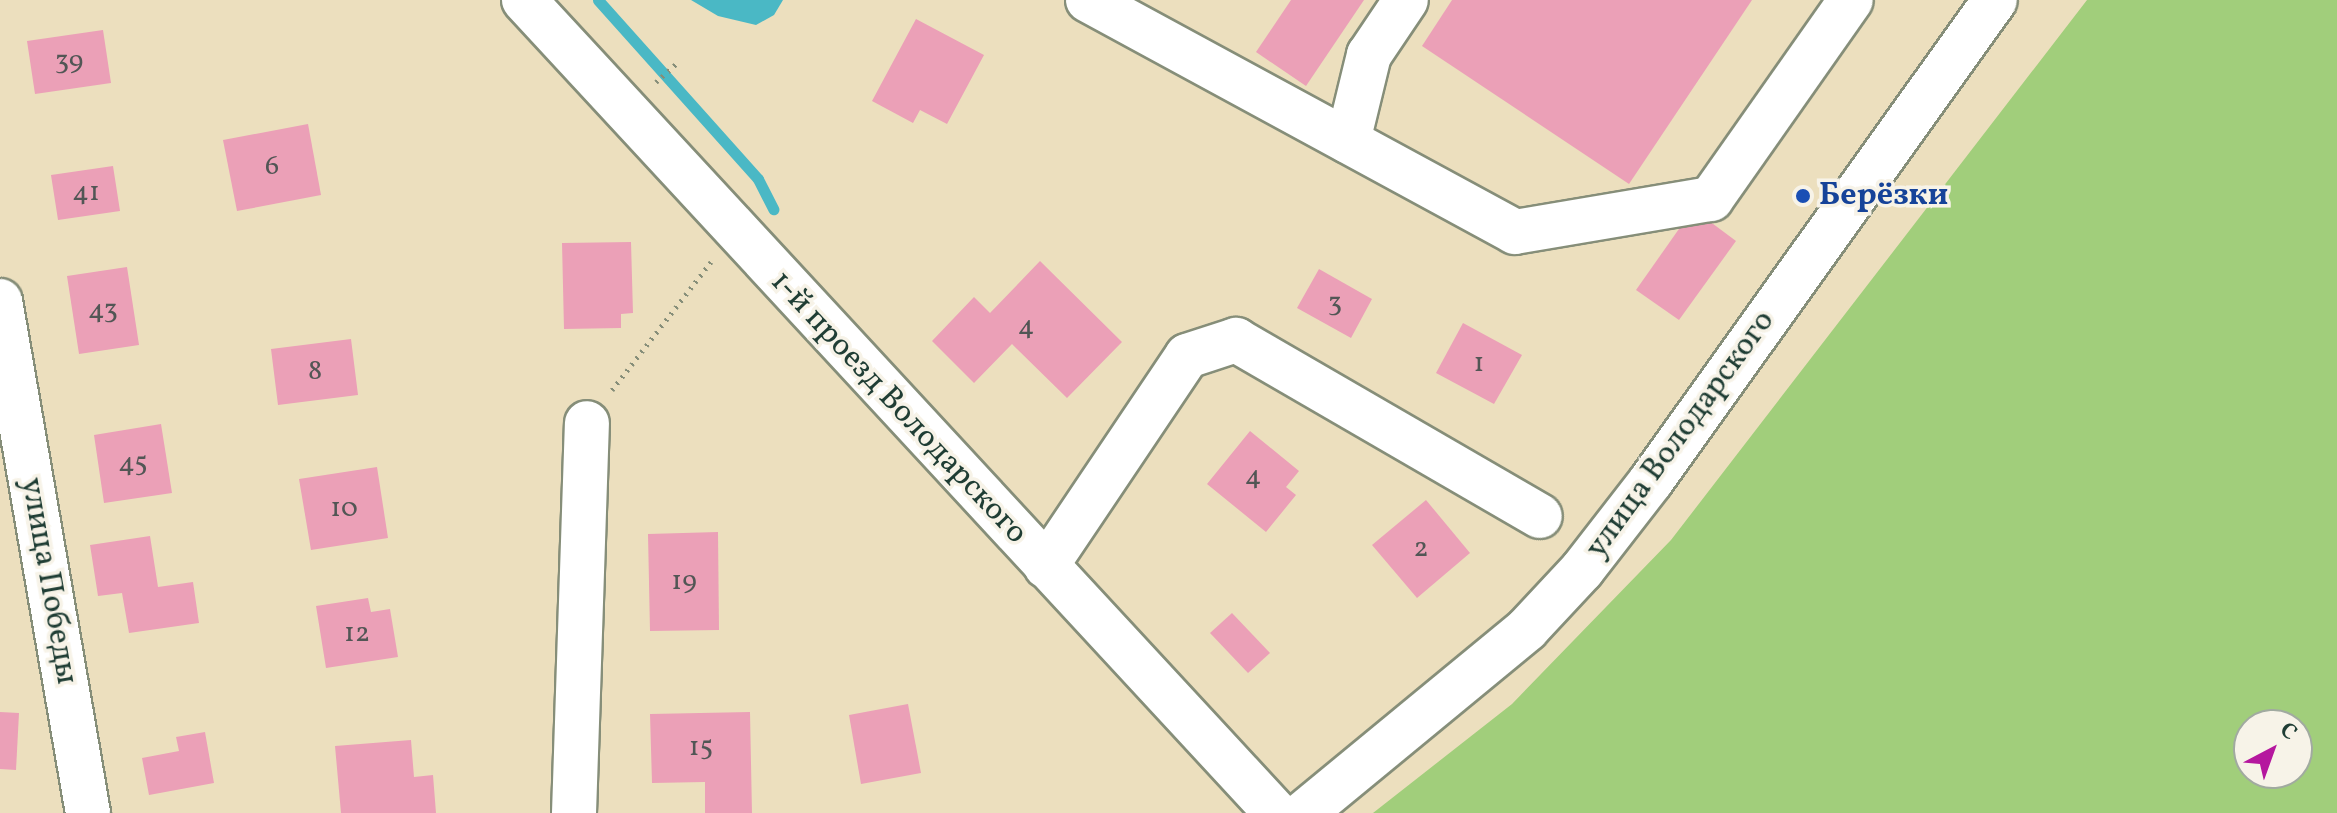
<!DOCTYPE html>
<html>
<head>
<meta charset="utf-8">
<style>
	body { margin:0 }
	#map { position:relative; width:2337px; height:813px; overflow:hidden; background:#ecdfbe; font-family:Vollkorn,serif }
	div>[style] { position:absolute }
	.green>* { inset:0; background:#a1ce7b }
	.water>* { inset:0; background:#4ab8c5 }
	.stream>* { height:11px; margin:-5.5px; padding:0 5.5px; transform-origin:5.5px; border-radius:5.5px; background:#4ab8c5 }
	.building>* { inset:0; background:#eba0b7 }
	.path>* { height:5px; margin-top:-2.5px; transform-origin:0; background:repeating-linear-gradient(90deg,#868e79 0 2px,transparent 0 8px) }
	.roads { filter:drop-shadow(2px 0 #868e79) drop-shadow(-2px 0 #868e79) drop-shadow(0 2px #868e79) drop-shadow(0 -2px #868e79) }
	.minor>* { height:44px; margin:-22px; padding:0 22px; transform-origin:22px; border-radius:22px; background:#fff }
	.dots>* { width:22px; height:22px; translate:-50% -50%; box-sizing:border-box; border:4px solid #f7f3e8; border-radius:50% }
	span { translate:-50% -50%; white-space:nowrap; text-align:center; line-height:1.15; -webkit-text-stroke:7px #f7f3e8; paint-order:stroke }
	.number-label { font-size:28px; color:#525655 }
	.number-label span { -webkit-text-stroke-width:0 }
	.transit-label { font-size:32px; color:#164399; font-weight:700 }
	.left { translate:0 -50%; text-align:left }
	.street-label { font-size:32px; color:#1f3d34 }
	.north { position:absolute; left:2233px; top:709px; width:80px; height:80px; box-sizing:border-box; background:#f7f3e8; border:2px solid #a1aaa0; border-radius:50%; rotate:41deg; font-size:22px; font-weight:700; line-height:32px; text-align:center; color:#1f3d34 }
	.north::after { content:''; display:block; margin:auto; width:28px; height:36px; background:#b5179e; clip-path:polygon(50% 0,100% 100%,50% 72%,0 100%) }
</style>
</head>
<body>
<div id="map">
	<div class="green">
		<i style="clip-path:polygon(evenodd,2087px 0,2337px 0,2337px 813px,1373px 813px,1512px 704px,1671px 540px,2087px 0,2249px 725px,2297px 725px,2297px 773px,2249px 773px,2249px 725px)"></i>
	</div>
	<div class="water">
		<i style="clip-path:polygon(691px 0,783px 0,774px 15px,756px 25px,718px 16px)"></i>
	</div>
	<div class="stream">
		<i style="left:598px;top:0;width:240px;rotate:48.2deg"></i>
		<i style="left:758px;top:179px;width:34px;rotate:63deg"></i>
	</div>
	<div class="building">
		<i style="clip-path:polygon(1291px 0,1364px 0,1306px 86px,1256px 52px)"></i>
		<i style="clip-path:polygon(1452px 0,1752px 0,1629px 184px,1422px 46px)"></i>
		<i style="clip-path:polygon(916px 19px,984px 55px,947px 124px,920px 110px,913px 123px,872px 101px)"></i>
		<i style="clip-path:polygon(103px 30px,111px 83px,35px 94px,27px 41px)"></i>
		<i style="clip-path:polygon(308px 124px,321px 195px,237px 211px,223px 140px)"></i>
		<i style="clip-path:polygon(113px 166px,120px 211px,58px 220px,51px 175px)"></i>
		<i style="clip-path:polygon(1693px 209px,1736px 241px,1679px 320px,1636px 290px)"></i>
		<i style="clip-path:polygon(631px 242px,633px 313px,621px 314px,621px 328px,564px 329px,562px 243px)"></i>
		<i style="clip-path:polygon(1040px 261px,1122px 342px,1067px 398px,1012px 344px,974px 383px,932px 341px,974px 297px,990px 313px)"></i>
		<i style="clip-path:polygon(127px 267px,139px 345px,79px 354px,67px 276px)"></i>
		<i style="clip-path:polygon(1319px 269px,1372px 299px,1351px 338px,1297px 308px)"></i>
		<i style="clip-path:polygon(1463px 323px,1522px 355px,1494px 404px,1436px 373px)"></i>
		<i style="clip-path:polygon(351px 339px,358px 395px,278px 405px,271px 349px)"></i>
		<i style="clip-path:polygon(161px 424px,172px 493px,104px 503px,94px 435px)"></i>
		<i style="clip-path:polygon(1250px 431px,1299px 471px,1286px 487px,1296px 495px,1266px 532px,1207px 484px)"></i>
		<i style="clip-path:polygon(377px 467px,388px 538px,311px 550px,299px 479px)"></i>
		<i style="clip-path:polygon(1426px 500px,1470px 553px,1417px 598px,1372px 545px)"></i>
		<i style="clip-path:polygon(718px 532px,719px 630px,650px 631px,648px 534px)"></i>
		<i style="clip-path:polygon(150px 536px,158px 587px,193px 582px,199px 623px,129px 633px,122px 593px,98px 596px,90px 545px)"></i>
		<i style="clip-path:polygon(368px 598px,371px 612px,390px 609px,398px 657px,326px 668px,316px 606px)"></i>
		<i style="clip-path:polygon(1232px 613px,1270px 653px,1248px 673px,1210px 633px)"></i>
		<i style="clip-path:polygon(908px 704px,921px 773px,861px 784px,849px 715px)"></i>
		<i style="clip-path:polygon(0 712px,19px 713px,16px 770px,0 769px)"></i>
		<i style="clip-path:polygon(750px 712px,752px 813px,705px 813px,705px 782px,652px 783px,650px 714px)"></i>
		<i style="clip-path:polygon(205px 732px,214px 783px,149px 795px,142px 758px,179px 751px,176px 737px)"></i>
		<i style="clip-path:polygon(411px 740px,414px 777px,433px 775px,436px 813px,341px 813px,335px 746px)"></i>
	</div>
	<div class="path">
		<i style="left:656px;top:82px;width:30px;rotate:-42deg"></i>
		<i style="left:612px;top:390px;width:162px;rotate:-52.3deg"></i>
	</div>
	<div class="roads">
		<div class="minor">
			<i style="left:524px;top:0;width:1107px;rotate:47.23deg"></i>
			<i style="left:1088px;top:0;width:486px;rotate:28.5deg"></i>
			<i style="left:1515px;top:232px;width:199px;rotate:-9.6deg"></i>
			<i style="left:1711px;top:199px;width:243px;rotate:-54.9deg"></i>
			<i style="left:1348px;top:141px;width:89px;rotate:-76.3deg"></i>
			<i style="left:1369px;top:55px;width:66px;rotate:-56.1deg"></i>
			<i style="left:0;top:301px;width:520px;rotate:80.25deg"></i>
			<i style="left:1046px;top:566px;width:253px;rotate:-56.1deg"></i>
			<i style="left:1187px;top:356px;width:52px;rotate:-18.1deg"></i>
			<i style="left:1236px;top:340px;width:351px;rotate:30.1deg"></i>
			<i style="left:574px;top:813px;width:390px;rotate:-88.1deg"></i>
			<i style="left:1304px;top:813px;width:289px;rotate:-39.5deg"></i>
			<i style="left:1527px;top:629px;width:81px;rotate:-47deg"></i>
			<i style="left:1582px;top:570px;width:113px;rotate:-52.2deg"></i>
			<i style="left:1651px;top:481px;width:591px;rotate:-54.43deg"></i>
		</div>
	</div>
	<div class="dots">
		<i style="left:1803px;top:196px;background:#1a4fb4"></i>
	</div>
	<div class="number-label">
		<span style="left:69px;top:62px">39</span>
		<span style="left:272px;top:167px">6</span>
		<span style="left:86px;top:193px">41</span>
		<span style="left:1335px;top:304px">3</span>
		<span style="left:103px;top:311px">43</span>
		<span style="left:1026px;top:327px">4</span>
		<span style="left:1479px;top:364px">1</span>
		<span style="left:315px;top:372px">8</span>
		<span style="left:133px;top:464px">45</span>
		<span style="left:1253px;top:477px">4</span>
		<span style="left:344px;top:509px">10</span>
		<span style="left:1421px;top:549px">2</span>
		<span style="left:684px;top:582px">19</span>
		<span style="left:357px;top:634px">12</span>
		<span style="left:701px;top:748px">15</span>
	</div>
	<div class="transit-label">
		<span class="left" style="left:1819px;top:196px">Берёзки</span>
	</div>
	<div class="street-label">
		<span style="left:898px;top:408px;rotate:47deg">1-й проезд Володарского</span>
		<span style="left:1681px;top:435px;rotate:-54deg">улица Володарского</span>
		<span style="left:48px;top:581px;rotate:80deg">улица Победы</span>
	</div>
	<div class="north">С</div>
</div>
</body>
</html>
